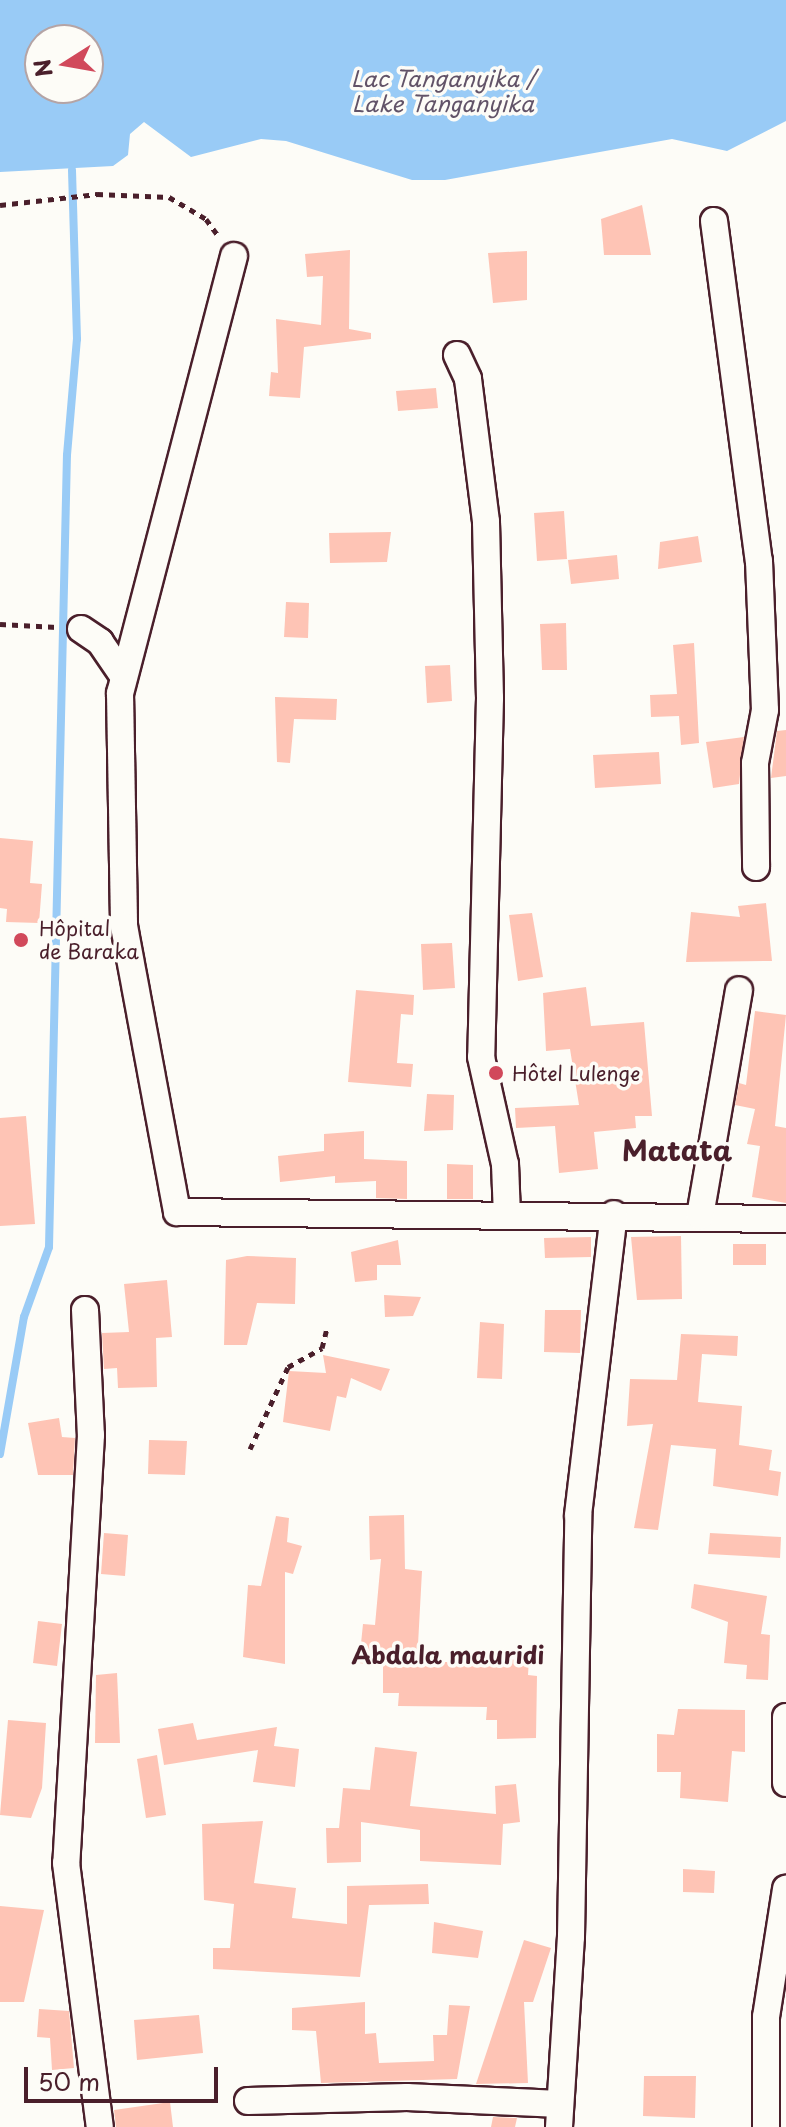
<!DOCTYPE html>
<html>
<head>
<meta charset="utf-8">
<style>
	body { margin:0 }
	#map { position:relative; width:786px; height:2127px; overflow:hidden; background:#fdfcf7; font-family:"Playpen Sans",sans-serif }
	div>[style] { position:absolute }
	.water>* { inset:0; background:#99cbf6 }
	.stream>* { height:8px; margin:-4px; padding:0 4px; transform-origin:4px; border-radius:4px; background:#99cbf6 }
	.building>* { inset:0; background:#fec4b5 }
	.path>* { height:5px; margin-top:-2.5px; transform-origin:0; background:repeating-linear-gradient(90deg,#4a1f2b 0 6px,transparent 0 12px) }
	.roads { filter:drop-shadow(2px 0 #4a1f2b) drop-shadow(-2px 0 #4a1f2b) drop-shadow(0 2px #4a1f2b) drop-shadow(0 -2px #4a1f2b) }
	.minor>* { height:26px; margin:-13px; padding:0 13px; transform-origin:13px; border-radius:13px; background:#fdfcf7 }
	.dots>* { width:22px; height:22px; translate:-50% -50%; box-sizing:border-box; border:4px solid #fdfcf7; border-radius:50% }
	span { translate:-50% -50%; white-space:nowrap; text-align:center; line-height:1.15; -webkit-text-stroke:7px #fdfcf7; paint-order:stroke }
	.poi-label { font-size:20px; color:#4a1f2b }
	.left { translate:0 -50%; text-align:left }
	.water-label { font-size:22px; color:#625368; font-style:italic }
	.quarter-label { font-size:24px; color:#4a1f2b; font-weight:700 }
	.district-label { font-size:28px; color:#4a1f2b; font-weight:700 }
	.north { position:absolute; left:24px; top:24px; width:80px; height:80px; box-sizing:border-box; background:#fdfcf7; border:2px solid #b5a4a5; border-radius:50%; rotate:259deg; font-size:22px; font-weight:700; line-height:32px; text-align:center; color:#4a1f2b }
	.north::after { content:''; display:block; margin:auto; width:28px; height:36px; background:#d1495b; clip-path:polygon(50% 0,100% 100%,50% 72%,0 100%) }
	.scale { position:absolute; left:24px; top:2067px; width:194px; height:36px; box-sizing:border-box; border:4px solid #4a1f2b; border-top:0; padding-left:10px; font-size:24px; line-height:28px; white-space:nowrap; color:#4a1f2b; -webkit-text-stroke:6px #fdfcf7; paint-order:stroke }
</style>
</head>
<body>
<div id="map">
	<div class="water">
		<i style="clip-path:polygon(evenodd,0 0,786px 0,786px 121px,727px 151px,672px 139px,445px 180px,412px 180px,286px 141px,261px 139px,191px 157px,144px 122px,130px 134px,128px 155px,113px 166px,0 172px,0 0,40px 40px,88px 40px,88px 88px,40px 88px,40px 40px)"></i>
	</div>
	<div class="stream">
		<i style="left:0;top:1454px;width:139px;rotate:-80.1deg"></i>
		<i style="left:24px;top:1317px;width:74px;rotate:-70.3deg"></i>
		<i style="left:49px;top:1247px;width:792px;rotate:-88.7deg"></i>
		<i style="left:67px;top:455px;width:116px;rotate:-85.1deg"></i>
		<i style="left:77px;top:339px;width:169px;rotate:-91.7deg"></i>
	</div>
	<div class="building">
		<i style="clip-path:polygon(642px 205px,651px 255px,604px 255px,601px 219px)"></i>
		<i style="clip-path:polygon(350px 250px,349px 329px,371px 333px,371px 339px,304px 347px,300px 398px,269px 396px,271px 372px,278px 373px,276px 319px,321px 325px,323px 276px,307px 277px,305px 254px)"></i>
		<i style="clip-path:polygon(527px 251px,527px 300px,493px 303px,488px 253px)"></i>
		<i style="clip-path:polygon(436px 388px,438px 408px,398px 411px,396px 391px)"></i>
		<i style="clip-path:polygon(564px 511px,567px 559px,537px 561px,534px 513px)"></i>
		<i style="clip-path:polygon(391px 532px,387px 562px,330px 563px,329px 533px)"></i>
		<i style="clip-path:polygon(698px 536px,702px 562px,658px 569px,660px 542px)"></i>
		<i style="clip-path:polygon(617px 555px,619px 579px,571px 584px,568px 560px)"></i>
		<i style="clip-path:polygon(286px 602px,309px 603px,308px 638px,284px 637px)"></i>
		<i style="clip-path:polygon(566px 623px,567px 670px,542px 670px,540px 624px)"></i>
		<i style="clip-path:polygon(694px 643px,699px 743px,681px 745px,679px 716px,651px 717px,650px 695px,677px 694px,673px 645px)"></i>
		<i style="clip-path:polygon(450px 665px,452px 701px,427px 703px,425px 666px)"></i>
		<i style="clip-path:polygon(275px 697px,337px 699px,336px 720px,294px 719px,290px 763px,277px 762px)"></i>
		<i style="clip-path:polygon(786px 730px,786px 776px,771px 778px,777px 731px)"></i>
		<i style="clip-path:polygon(744px 737px,739px 784px,713px 788px,706px 742px)"></i>
		<i style="clip-path:polygon(659px 752px,661px 784px,595px 788px,593px 755px)"></i>
		<i style="clip-path:polygon(0 838px,33px 841px,30px 883px,42px 884px,39px 923px,6px 922px,7px 909px,0 908px)"></i>
		<i style="clip-path:polygon(766px 903px,772px 961px,686px 962px,691px 912px,740px 917px,738px 906px)"></i>
		<i style="clip-path:polygon(532px 913px,543px 977px,518px 981px,509px 915px)"></i>
		<i style="clip-path:polygon(452px 943px,455px 988px,423px 990px,421px 944px)"></i>
		<i style="clip-path:polygon(586px 987px,591px 1026px,644px 1022px,652px 1116px,635px 1116px,636px 1128px,594px 1132px,598px 1169px,559px 1173px,555px 1126px,516px 1128px,515px 1108px,579px 1105px,570px 1049px,546px 1051px,543px 993px)"></i>
		<i style="clip-path:polygon(356px 990px,414px 995px,413px 1015px,401px 1014px,397px 1063px,413px 1064px,411px 1087px,348px 1082px)"></i>
		<i style="clip-path:polygon(755px 1011px,786px 1015px,775px 1126px,786px 1128px,786px 1203px,752px 1197px,760px 1146px,747px 1144px,755px 1109px,735px 1105px,739px 1083px,746px 1085px)"></i>
		<i style="clip-path:polygon(427px 1094px,454px 1095px,453px 1130px,424px 1131px)"></i>
		<i style="clip-path:polygon(26px 1116px,35px 1224px,0 1226px,0 1118px)"></i>
		<i style="clip-path:polygon(364px 1131px,364px 1159px,407px 1161px,407px 1199px,376px 1198px,376px 1181px,335px 1183px,335px 1176px,280px 1182px,278px 1156px,324px 1151px,324px 1134px)"></i>
		<i style="clip-path:polygon(447px 1164px,473px 1165px,473px 1199px,447px 1199px)"></i>
		<i style="clip-path:polygon(681px 1236px,682px 1299px,637px 1300px,631px 1237px)"></i>
		<i style="clip-path:polygon(591px 1237px,591px 1257px,545px 1258px,544px 1238px)"></i>
		<i style="clip-path:polygon(398px 1240px,401px 1265px,377px 1265px,377px 1280px,355px 1282px,351px 1252px)"></i>
		<i style="clip-path:polygon(733px 1244px,766px 1244px,766px 1265px,733px 1265px)"></i>
		<i style="clip-path:polygon(247px 1256px,296px 1258px,295px 1304px,257px 1303px,247px 1345px,224px 1345px,226px 1260px)"></i>
		<i style="clip-path:polygon(167px 1280px,172px 1337px,156px 1338px,157px 1387px,118px 1388px,117px 1368px,104px 1369px,102px 1333px,129px 1332px,124px 1284px)"></i>
		<i style="clip-path:polygon(384px 1295px,421px 1297px,413px 1316px,385px 1317px)"></i>
		<i style="clip-path:polygon(545px 1310px,581px 1310px,580px 1353px,544px 1352px)"></i>
		<i style="clip-path:polygon(480px 1322px,504px 1324px,502px 1379px,477px 1378px)"></i>
		<i style="clip-path:polygon(681px 1334px,738px 1336px,737px 1356px,702px 1354px,698px 1402px,742px 1406px,739px 1445px,772px 1450px,769px 1470px,781px 1472px,778px 1496px,713px 1486px,716px 1449px,671px 1445px,658px 1530px,634px 1528px,653px 1424px,627px 1426px,630px 1379px,677px 1380px)"></i>
		<i style="clip-path:polygon(323px 1355px,390px 1369px,381px 1391px,351px 1378px,346px 1398px,337px 1396px,330px 1431px,283px 1422px,289px 1371px,326px 1373px)"></i>
		<i style="clip-path:polygon(59px 1418px,62px 1437px,75px 1438px,73px 1475px,38px 1475px,28px 1423px)"></i>
		<i style="clip-path:polygon(149px 1440px,187px 1441px,185px 1475px,148px 1474px)"></i>
		<i style="clip-path:polygon(404px 1515px,405px 1569px,422px 1571px,417px 1663px,529px 1659px,528px 1675px,537px 1676px,536px 1738px,497px 1739px,497px 1720px,486px 1720px,487px 1707px,398px 1706px,399px 1693px,383px 1693px,383px 1666px,359px 1663px,363px 1624px,375px 1625px,381px 1559px,370px 1560px,369px 1516px)"></i>
		<i style="clip-path:polygon(276px 1516px,289px 1518px,287px 1542px,302px 1546px,293px 1574px,285px 1572px,285px 1664px,243px 1657px,248px 1585px,261px 1586px)"></i>
		<i style="clip-path:polygon(104px 1533px,128px 1535px,125px 1576px,101px 1574px)"></i>
		<i style="clip-path:polygon(710px 1533px,781px 1537px,780px 1558px,708px 1554px)"></i>
		<i style="clip-path:polygon(694px 1584px,767px 1596px,761px 1634px,770px 1635px,768px 1680px,746px 1679px,747px 1665px,724px 1663px,728px 1622px,691px 1608px)"></i>
		<i style="clip-path:polygon(38px 1621px,62px 1624px,57px 1666px,33px 1663px)"></i>
		<i style="clip-path:polygon(117px 1673px,120px 1743px,95px 1743px,96px 1675px)"></i>
		<i style="clip-path:polygon(678px 1709px,745px 1710px,745px 1752px,732px 1751px,728px 1802px,680px 1798px,681px 1772px,657px 1772px,657px 1734px,674px 1735px)"></i>
		<i style="clip-path:polygon(8px 1720px,46px 1723px,42px 1788px,31px 1818px,0 1815px)"></i>
		<i style="clip-path:polygon(193px 1723px,197px 1740px,277px 1727px,274px 1746px,299px 1749px,295px 1787px,253px 1782px,258px 1750px,164px 1765px,158px 1729px)"></i>
		<i style="clip-path:polygon(375px 1747px,417px 1752px,410px 1806px,496px 1814px,495px 1786px,516px 1784px,520px 1822px,503px 1824px,501px 1865px,420px 1861px,420px 1830px,361px 1822px,361px 1862px,327px 1863px,326px 1828px,339px 1828px,343px 1788px,370px 1790px)"></i>
		<i style="clip-path:polygon(157px 1755px,166px 1815px,146px 1818px,137px 1759px)"></i>
		<i style="clip-path:polygon(263px 1821px,254px 1883px,296px 1888px,292px 1918px,347px 1924px,347px 1886px,428px 1884px,429px 1904px,369px 1905px,360px 1977px,213px 1969px,213px 1948px,230px 1948px,234px 1904px,204px 1900px,202px 1824px)"></i>
		<i style="clip-path:polygon(683px 1869px,715px 1871px,714px 1893px,683px 1892px)"></i>
		<i style="clip-path:polygon(0 1906px,44px 1910px,24px 2002px,0 2002px)"></i>
		<i style="clip-path:polygon(434px 1922px,483px 1931px,478px 1958px,432px 1953px)"></i>
		<i style="clip-path:polygon(524px 1940px,551px 1948px,533px 2002px,524px 2002px,528px 2083px,476px 2084px)"></i>
		<i style="clip-path:polygon(365px 2002px,365px 2034px,376px 2033px,379px 2063px,434px 2061px,433px 2035px,447px 2035px,449px 2005px,470px 2006px,457px 2079px,321px 2083px,316px 2031px,292px 2030px,292px 2008px)"></i>
		<i style="clip-path:polygon(39px 2009px,69px 2011px,74px 2068px,52px 2070px,50px 2038px,37px 2037px)"></i>
		<i style="clip-path:polygon(199px 2015px,203px 2053px,137px 2060px,134px 2020px)"></i>
		<i style="clip-path:polygon(644px 2076px,696px 2076px,695px 2118px,643px 2116px)"></i>
		<i style="clip-path:polygon(170px 2102px,173px 2127px,116px 2127px,114px 2110px)"></i>
		<i style="clip-path:polygon(493px 2117px,517px 2118px,515px 2127px,491px 2127px)"></i>
	</div>
	<div class="path">
		<i style="left:0;top:205px;width:98px;rotate:-6.5deg"></i>
		<i style="left:97px;top:194px;width:72px;rotate:2.4deg"></i>
		<i style="left:169px;top:197px;width:43px;rotate:30.7deg"></i>
		<i style="left:206px;top:219px;width:22px;rotate:54deg"></i>
		<i style="left:0;top:624px;width:57px;rotate:3deg"></i>
		<i style="left:250px;top:1449px;width:90px;rotate:-65.1deg"></i>
		<i style="left:288px;top:1367px;width:39px;rotate:-29deg"></i>
		<i style="left:322px;top:1348px;width:21px;rotate:-76deg"></i>
	</div>
	<div class="roads">
		<div class="minor">
			<i style="left:714px;top:221px;width:343px;rotate:82.5deg"></i>
			<i style="left:759px;top:561px;width:149px;rotate:87.7deg"></i>
			<i style="left:765px;top:710px;width:54px;rotate:100.7deg"></i>
			<i style="left:755px;top:763px;width:104px;rotate:89.4deg"></i>
			<i style="left:234px;top:256px;width:452px;rotate:104.6deg"></i>
			<i style="left:120px;top:693px;width:233px;rotate:89deg"></i>
			<i style="left:124px;top:926px;width:291px;rotate:79.5deg"></i>
			<i style="left:177px;top:1212px;width:609px;rotate:0.66deg"></i>
			<i style="left:457px;top:355px;width:26px;rotate:65deg"></i>
			<i style="left:468px;top:379px;width:144px;rotate:82.8deg"></i>
			<i style="left:486px;top:522px;width:176px;rotate:88.7deg"></i>
			<i style="left:490px;top:698px;width:359px;rotate:91.4deg"></i>
			<i style="left:481px;top:1057px;width:110px;rotate:77.4deg"></i>
			<i style="left:505px;top:1164px;width:51px;rotate:87.8deg"></i>
			<i style="left:81px;top:629px;width:23px;rotate:34deg"></i>
			<i style="left:100px;top:642px;width:42px;rotate:55.6deg"></i>
			<i style="left:700px;top:1216px;width:229px;rotate:-80.2deg"></i>
			<i style="left:85px;top:1310px;width:125px;rotate:87.3deg"></i>
			<i style="left:91px;top:1435px;width:429px;rotate:93.3deg"></i>
			<i style="left:66px;top:1863px;width:266px;rotate:82.7deg"></i>
			<i style="left:786px;top:1717px;width:66px;rotate:90deg"></i>
			<i style="left:248px;top:2101px;width:159px;rotate:-1.4deg"></i>
			<i style="left:407px;top:2097px;width:153px;rotate:2.6deg"></i>
			<i style="left:559px;top:2127px;width:190px;rotate:-86.4deg"></i>
			<i style="left:571px;top:1937px;width:422px;rotate:-89deg"></i>
			<i style="left:578px;top:1515px;width:303px;rotate:-83.2deg"></i>
			<i style="left:766px;top:2127px;width:110px;rotate:-90deg"></i>
			<i style="left:766px;top:2017px;width:130px;rotate:-81.1deg"></i>
		</div>
	</div>
	<div class="dots">
		<i style="left:21px;top:940px;background:#d1495b"></i>
		<i style="left:496px;top:1073px;background:#d1495b"></i>
	</div>
	<div class="poi-label">
		<span class="left" style="left:39px;top:940px">Hôpital<br>de Baraka</span>
		<span class="left" style="left:512px;top:1073px">Hôtel Lulenge</span>
	</div>
	<div class="water-label">
		<span style="left:443px;top:90px">Lac Tanganyika /<br>Lake Tanganyika</span>
	</div>
	<div class="quarter-label">
		<span style="left:448px;top:1655px">Abdala mauridi</span>
	</div>
	<div class="district-label">
		<span style="left:677px;top:1150px">Matata</span>
	</div>
	<div class="north">N</div>
	<div class="scale">50 m</div>
</div>
</body>
</html>
